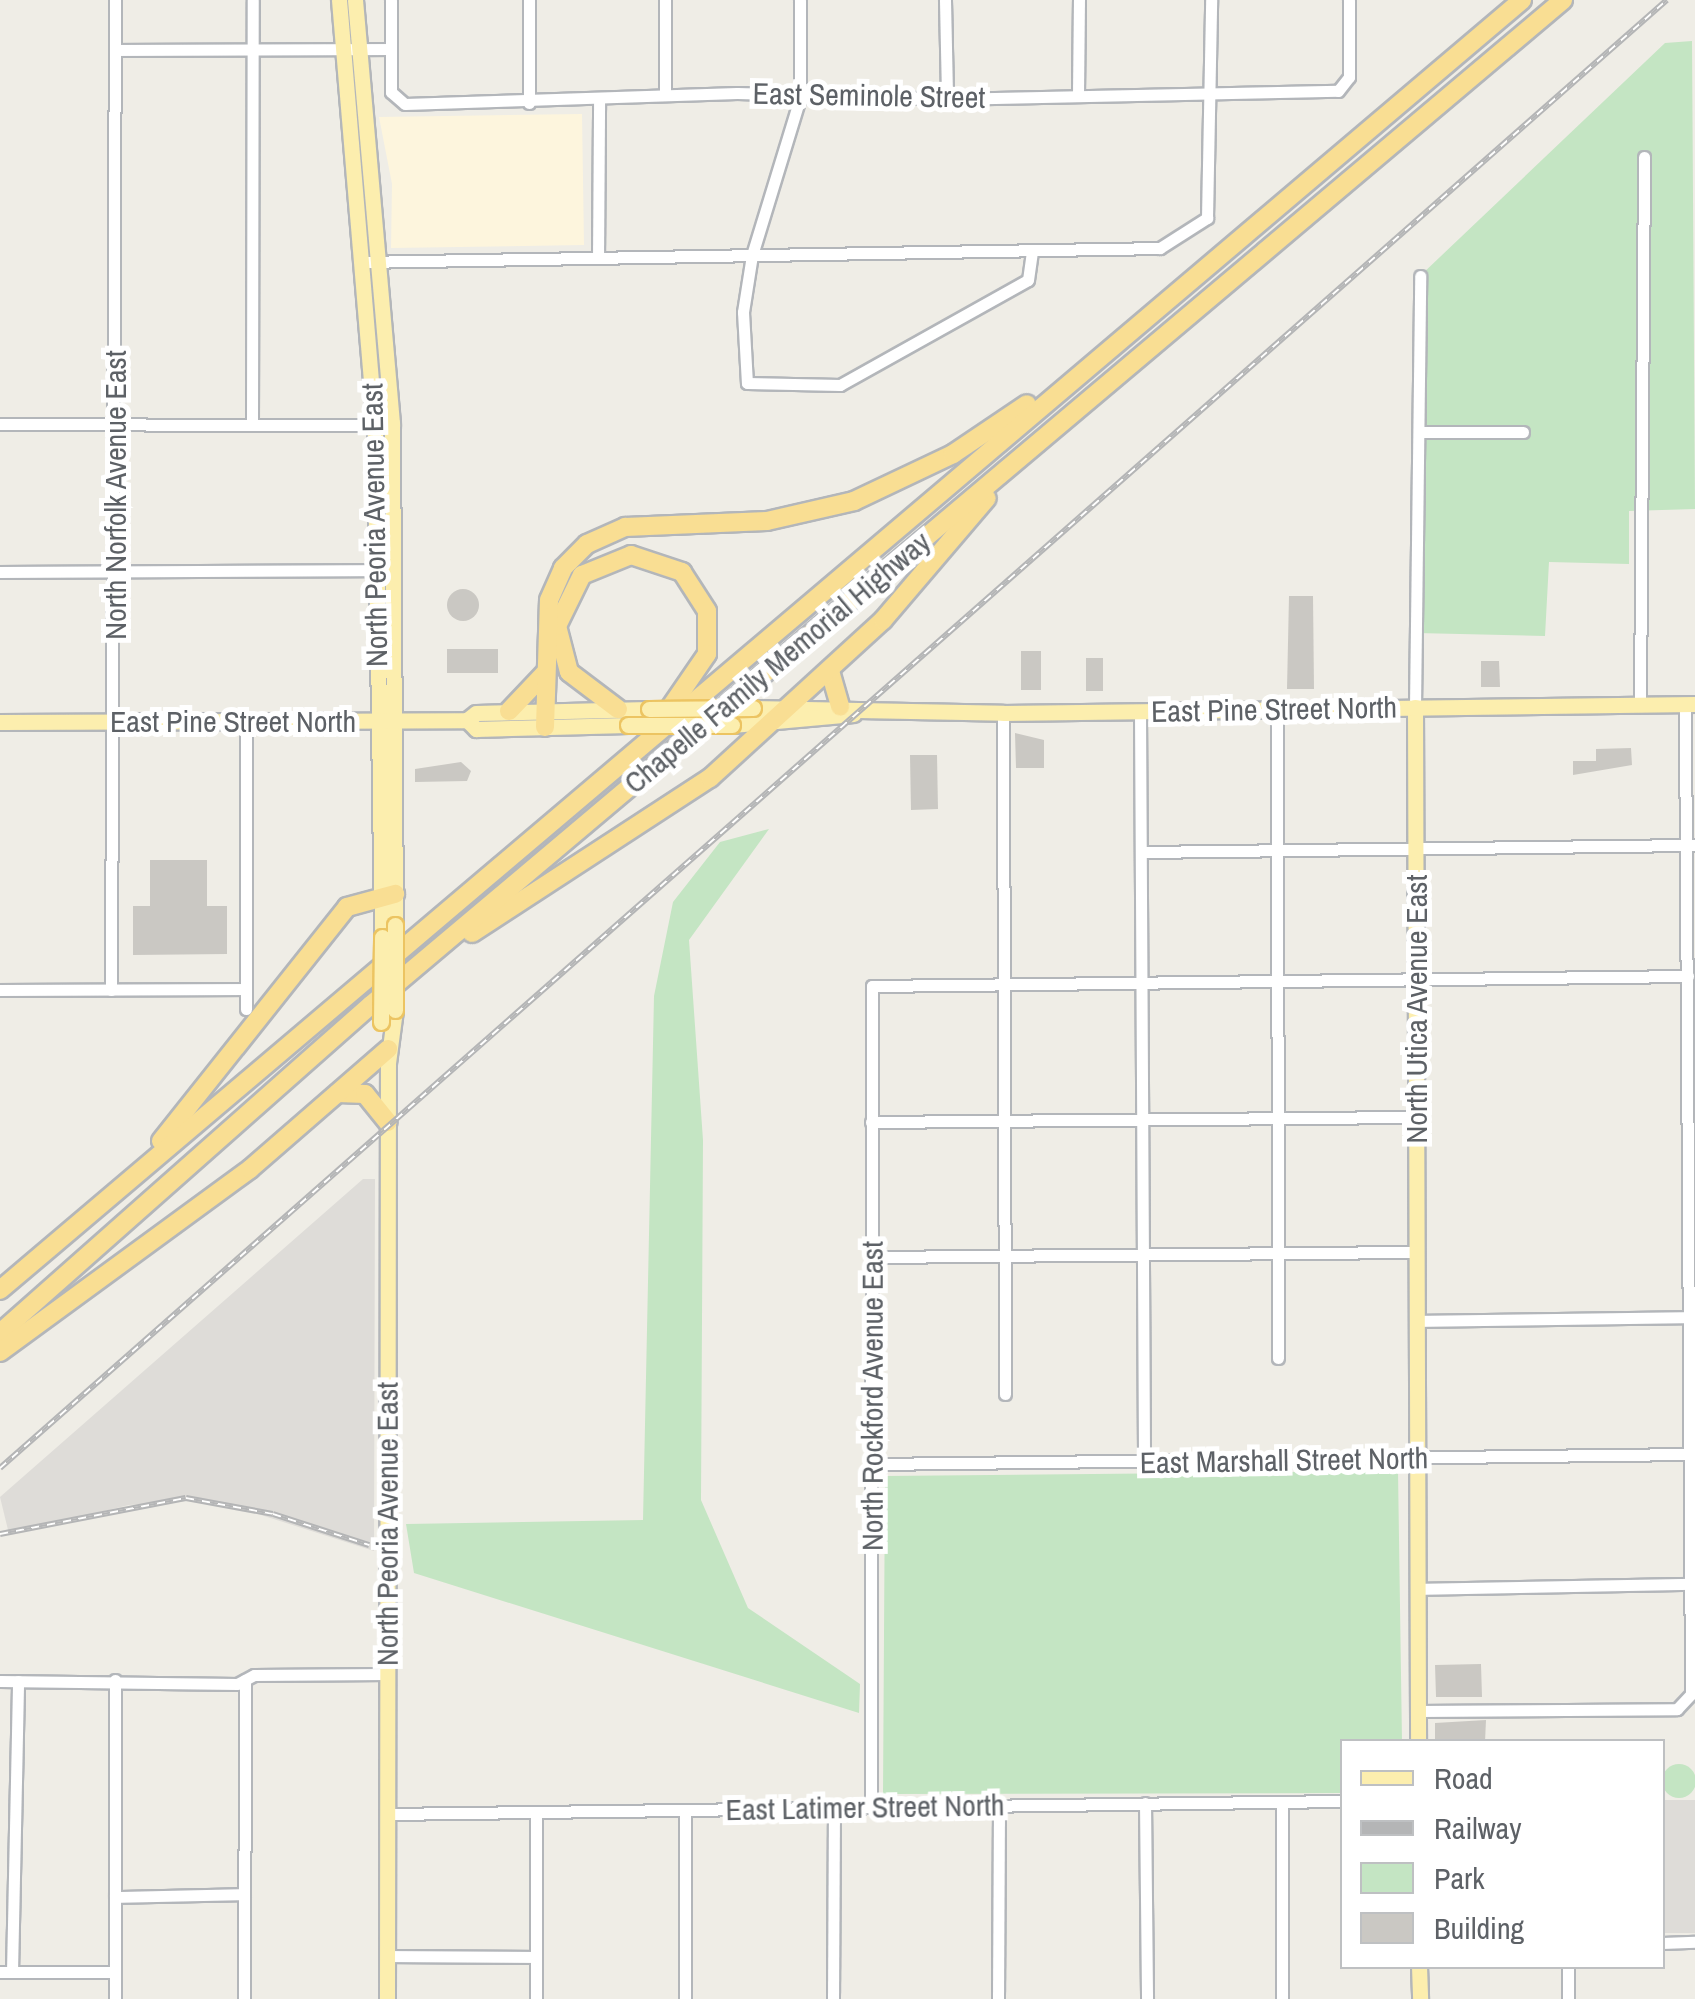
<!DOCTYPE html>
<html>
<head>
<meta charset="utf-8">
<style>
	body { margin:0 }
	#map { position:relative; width:1695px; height:1999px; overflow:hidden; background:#efede6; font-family:"Archivo Narrow",sans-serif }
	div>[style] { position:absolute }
	.commercial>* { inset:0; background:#fdf5dd }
	.industrial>* { inset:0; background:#dedcd8 }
	.green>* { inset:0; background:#c4e5c3 }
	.round { border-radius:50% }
	.building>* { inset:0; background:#cac8c3 }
	.roads { filter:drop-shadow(2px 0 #b3b6ba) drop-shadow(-2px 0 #b3b6ba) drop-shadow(0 2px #b3b6ba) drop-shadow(0 -2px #b3b6ba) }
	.minor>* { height:11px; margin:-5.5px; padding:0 5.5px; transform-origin:5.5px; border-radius:5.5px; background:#fff }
	.major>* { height:15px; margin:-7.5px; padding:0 7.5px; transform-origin:7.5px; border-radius:7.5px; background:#fceeae }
	.highway>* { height:18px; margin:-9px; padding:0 9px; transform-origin:9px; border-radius:9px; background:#f9de93 }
	.rail>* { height:6px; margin-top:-3px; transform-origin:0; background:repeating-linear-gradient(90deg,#fff 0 8px,#b4b5b6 0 16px); box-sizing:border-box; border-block:2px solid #b4b5b6 }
	.bridges { filter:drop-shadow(2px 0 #ecc462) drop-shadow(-2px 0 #ecc462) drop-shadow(0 2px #ecc462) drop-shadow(0 -2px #ecc462) }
	.major-bridge>* { height:15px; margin:-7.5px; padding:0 7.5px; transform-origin:7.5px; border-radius:7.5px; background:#fceeae }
	span { translate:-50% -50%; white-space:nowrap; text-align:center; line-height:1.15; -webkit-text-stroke:10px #fff; paint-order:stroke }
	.street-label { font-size:30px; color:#5d6166 }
	.legend { position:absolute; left:1340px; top:1739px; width:325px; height:230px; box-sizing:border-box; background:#fff; border:2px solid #bec0c2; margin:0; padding:12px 18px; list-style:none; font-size:30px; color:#5d6166 }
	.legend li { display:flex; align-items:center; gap:20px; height:50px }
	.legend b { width:50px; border:2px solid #bec0c2 }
</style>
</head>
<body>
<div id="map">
	<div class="commercial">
		<i style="clip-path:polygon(582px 114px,584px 245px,391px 248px,392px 184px,379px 117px)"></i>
	</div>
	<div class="industrial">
		<i style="clip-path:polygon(363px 1179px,375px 1179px,374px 1551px,233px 1506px,188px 1501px,129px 1505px,9px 1534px,0 1497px)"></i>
		<i style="clip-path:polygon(1662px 1800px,1695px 1800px,1695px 1933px,1663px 1933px)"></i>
	</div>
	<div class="green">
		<i style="clip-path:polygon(1692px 41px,1695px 509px,1629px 511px,1629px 564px,1549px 562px,1545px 636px,1416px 633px,1420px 276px,1665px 43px)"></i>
		<i style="clip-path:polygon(769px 829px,689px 940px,703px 1140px,701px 1500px,748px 1608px,860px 1684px,859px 1713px,414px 1573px,406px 1524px,643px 1520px,654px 996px,673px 902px,720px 842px)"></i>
		<i style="clip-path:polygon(1398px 1471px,1402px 1741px,1342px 1742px,1342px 1793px,883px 1794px,885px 1476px)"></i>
		<i class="round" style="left:1662px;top:1764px;width:34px;height:34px"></i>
	</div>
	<div class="building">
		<i class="round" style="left:447px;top:589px;width:32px;height:32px"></i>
		<i style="clip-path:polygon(1289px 596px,1313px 596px,1314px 689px,1287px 689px)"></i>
		<i style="clip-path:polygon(447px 649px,498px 649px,498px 673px,447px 673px)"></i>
		<i style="clip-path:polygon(1021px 651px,1041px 651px,1041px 690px,1021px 690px)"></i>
		<i style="clip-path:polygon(1086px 658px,1103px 658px,1103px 691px,1086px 691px)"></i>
		<i style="clip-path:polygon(1481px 661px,1499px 661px,1500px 687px,1481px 687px)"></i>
		<i style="clip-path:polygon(1015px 733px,1044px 740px,1044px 768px,1016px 768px)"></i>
		<i style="clip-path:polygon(1631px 748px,1632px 765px,1573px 775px,1573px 761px,1596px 761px,1596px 749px)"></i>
		<i style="clip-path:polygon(910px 755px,937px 755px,938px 809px,911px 810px)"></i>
		<i style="clip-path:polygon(461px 762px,471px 771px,467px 781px,415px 782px,415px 769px)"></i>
		<i style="clip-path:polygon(150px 860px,207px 860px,207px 906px,227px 906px,227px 954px,133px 955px,133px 906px,150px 906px)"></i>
		<i style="clip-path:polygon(1481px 1664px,1482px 1697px,1436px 1697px,1435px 1665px)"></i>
		<i style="clip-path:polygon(1486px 1720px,1485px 1742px,1435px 1742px,1435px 1723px)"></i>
	</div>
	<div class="roads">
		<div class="minor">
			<i style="left:391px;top:0;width:92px;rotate:90deg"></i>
			<i style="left:391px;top:92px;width:18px;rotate:41deg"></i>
			<i style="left:405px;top:104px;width:332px;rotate:-1.9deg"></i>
			<i style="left:737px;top:93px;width:210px;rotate:1.6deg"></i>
			<i style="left:947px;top:99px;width:391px;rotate:-1.2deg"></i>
			<i style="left:1338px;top:91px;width:18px;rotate:-52deg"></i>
			<i style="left:1349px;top:77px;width:77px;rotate:-90deg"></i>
			<i style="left:529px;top:0;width:103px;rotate:90deg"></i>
			<i style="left:800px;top:0;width:98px;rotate:90deg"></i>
			<i style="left:800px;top:98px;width:164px;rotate:107deg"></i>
			<i style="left:752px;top:255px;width:58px;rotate:99deg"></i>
			<i style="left:743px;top:312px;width:71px;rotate:86.8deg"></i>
			<i style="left:747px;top:383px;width:93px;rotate:1.2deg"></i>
			<i style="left:840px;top:385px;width:215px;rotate:-29.2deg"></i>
			<i style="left:1028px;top:280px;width:28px;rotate:-82deg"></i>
			<i style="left:945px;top:0;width:99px;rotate:88.8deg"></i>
			<i style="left:115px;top:50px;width:276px;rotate:-0.2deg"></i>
			<i style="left:665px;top:94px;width:94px;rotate:-90deg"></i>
			<i style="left:1078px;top:94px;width:94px;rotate:-89.4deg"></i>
			<i style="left:598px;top:258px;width:155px;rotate:-89.6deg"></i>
			<i style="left:360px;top:262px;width:800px;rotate:-1deg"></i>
			<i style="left:1160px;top:248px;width:56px;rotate:-32.6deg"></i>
			<i style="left:1207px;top:218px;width:218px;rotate:-88.9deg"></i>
			<i style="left:0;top:424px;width:381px;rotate:0.2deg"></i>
			<i style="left:252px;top:425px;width:425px;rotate:-89.9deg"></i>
			<i style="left:1420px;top:432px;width:103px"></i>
			<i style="left:0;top:572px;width:395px;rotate:-0.3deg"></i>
			<i style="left:1640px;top:704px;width:547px;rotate:-89.58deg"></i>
			<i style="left:1415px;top:707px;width:431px;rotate:-89.3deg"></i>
			<i style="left:1277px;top:710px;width:648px;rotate:89.91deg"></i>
			<i style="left:1140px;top:711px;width:751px;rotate:89.69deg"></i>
			<i style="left:1003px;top:713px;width:681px;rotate:89.83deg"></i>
			<i style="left:246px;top:721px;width:288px;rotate:90deg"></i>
			<i style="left:1142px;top:852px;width:553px;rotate:-0.73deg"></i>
			<i style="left:0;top:990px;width:246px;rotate:-0.2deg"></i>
			<i style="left:111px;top:990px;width:990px;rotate:-89.77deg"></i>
			<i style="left:871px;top:1122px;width:545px;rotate:-0.53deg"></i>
			<i style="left:872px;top:1257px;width:545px;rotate:-0.53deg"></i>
			<i style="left:1417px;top:1321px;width:278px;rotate:-0.8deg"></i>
			<i style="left:873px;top:1464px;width:821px;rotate:-0.7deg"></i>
			<i style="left:1417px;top:1589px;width:272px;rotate:-1.1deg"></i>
			<i style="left:0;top:1681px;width:237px;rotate:0.7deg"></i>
			<i style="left:237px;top:1684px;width:19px;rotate:-28deg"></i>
			<i style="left:254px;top:1675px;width:133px;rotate:-0.4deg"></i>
			<i style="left:1418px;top:1711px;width:259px;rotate:-0.4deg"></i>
			<i style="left:1677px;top:1709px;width:21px;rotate:-47deg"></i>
			<i style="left:1691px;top:1694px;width:990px;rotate:-90.35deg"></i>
			<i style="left:1282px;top:1802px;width:197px;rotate:90deg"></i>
			<i style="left:1145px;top:1803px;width:196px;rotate:89.4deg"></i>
			<i style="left:871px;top:1806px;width:820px;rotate:-89.93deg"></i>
			<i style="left:872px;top:986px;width:816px;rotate:-0.7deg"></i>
			<i style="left:685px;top:1810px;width:189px;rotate:90deg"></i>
			<i style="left:388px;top:1814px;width:954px;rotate:-0.78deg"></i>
			<i style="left:115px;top:1897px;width:129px;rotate:-1.3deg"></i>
			<i style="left:1662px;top:1943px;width:33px;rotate:-2deg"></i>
			<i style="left:387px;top:1956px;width:149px;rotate:0.4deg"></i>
			<i style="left:1568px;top:1966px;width:33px;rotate:90deg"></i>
			<i style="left:0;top:1972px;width:115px"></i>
			<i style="left:12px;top:1972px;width:291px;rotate:-88.8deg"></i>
			<i style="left:115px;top:1999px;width:319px;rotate:-90deg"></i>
			<i style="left:244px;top:1999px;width:319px;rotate:-89.8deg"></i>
			<i style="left:536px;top:1999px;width:187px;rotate:-90deg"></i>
			<i style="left:833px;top:1999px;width:192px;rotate:-89.7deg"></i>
			<i style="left:998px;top:1999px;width:194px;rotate:-89.7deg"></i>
		</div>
		<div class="major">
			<i style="left:339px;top:0;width:428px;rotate:85.2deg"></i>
			<i style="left:375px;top:426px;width:511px;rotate:89.22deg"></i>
			<i style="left:355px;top:0;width:425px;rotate:85deg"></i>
			<i style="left:392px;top:423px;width:502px;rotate:89.66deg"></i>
			<i style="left:1415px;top:707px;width:1035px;rotate:89.83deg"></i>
			<i style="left:753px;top:708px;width:250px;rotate:1.1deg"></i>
			<i style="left:1003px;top:713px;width:692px;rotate:-0.75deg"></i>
			<i style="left:467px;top:720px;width:13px;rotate:45deg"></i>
			<i style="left:476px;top:729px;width:152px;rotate:-1.5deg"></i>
			<i style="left:0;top:722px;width:467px;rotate:-0.2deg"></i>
			<i style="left:467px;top:720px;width:11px;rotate:-38deg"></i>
			<i style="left:476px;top:713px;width:173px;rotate:-1.3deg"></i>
			<i style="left:732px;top:725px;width:122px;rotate:-5.2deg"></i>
			<i style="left:1419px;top:1966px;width:33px;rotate:88deg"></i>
			<i style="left:387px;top:1999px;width:936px;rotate:-89.94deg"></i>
			<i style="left:388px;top:1063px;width:53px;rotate:-82.5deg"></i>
		</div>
		<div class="highway">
			<i style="left:830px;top:671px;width:37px;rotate:74deg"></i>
			<i style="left:618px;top:709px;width:61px;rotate:-142.9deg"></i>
			<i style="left:569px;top:672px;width:48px;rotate:-104.6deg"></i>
			<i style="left:557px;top:626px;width:57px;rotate:-63.9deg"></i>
			<i style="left:582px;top:575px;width:53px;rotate:-22.2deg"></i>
			<i style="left:631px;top:555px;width:54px;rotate:18.4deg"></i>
			<i style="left:682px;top:572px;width:46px;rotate:57.3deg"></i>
			<i style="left:707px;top:611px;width:43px;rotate:90deg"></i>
			<i style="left:707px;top:654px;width:65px;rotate:124.4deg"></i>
			<i style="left:509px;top:711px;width:52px;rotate:-46.5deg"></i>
			<i style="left:545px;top:727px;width:127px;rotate:-88.2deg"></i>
			<i style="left:549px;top:600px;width:35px;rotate:-66deg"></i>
			<i style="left:563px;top:568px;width:34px;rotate:-45deg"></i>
			<i style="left:587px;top:544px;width:42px;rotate:-24.1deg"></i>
			<i style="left:625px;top:527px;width:142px;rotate:-2.4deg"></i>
			<i style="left:767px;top:521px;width:89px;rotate:-12.9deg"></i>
			<i style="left:854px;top:501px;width:110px;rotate:-25.4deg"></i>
			<i style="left:953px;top:454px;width:89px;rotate:-34deg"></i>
			<i style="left:472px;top:933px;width:284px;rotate:-33.1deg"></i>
			<i style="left:710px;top:778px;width:234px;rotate:-42.4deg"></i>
			<i style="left:883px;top:620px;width:160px;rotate:-49.6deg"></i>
			<i style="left:338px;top:1093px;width:27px;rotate:2deg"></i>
			<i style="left:365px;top:1094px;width:36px;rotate:51deg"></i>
			<i style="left:161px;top:1141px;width:299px;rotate:-51.5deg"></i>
			<i style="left:347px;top:907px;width:50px;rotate:-15.2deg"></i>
			<i style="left:0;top:1290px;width:1995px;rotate:-40.28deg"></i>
			<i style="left:0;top:1333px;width:495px;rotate:-41.5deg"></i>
			<i style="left:371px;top:1005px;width:1559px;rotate:-40.13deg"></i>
			<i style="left:0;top:1352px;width:310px;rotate:-36.2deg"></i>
			<i style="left:250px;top:1169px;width:183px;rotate:-41deg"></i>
		</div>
	</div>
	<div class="rail">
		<i style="left:0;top:1468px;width:2221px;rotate:-41.37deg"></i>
		<i style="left:0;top:1534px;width:189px;rotate:-11deg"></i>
		<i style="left:186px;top:1498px;width:88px;rotate:10.4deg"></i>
		<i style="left:273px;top:1514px;width:101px;rotate:17.9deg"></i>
	</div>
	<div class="bridges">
		<div class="major-bridge">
			<i style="left:649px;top:709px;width:104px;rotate:-0.6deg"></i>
			<i style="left:628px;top:725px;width:104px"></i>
			<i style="left:395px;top:925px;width:85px;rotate:90deg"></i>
			<i style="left:381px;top:1022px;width:85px;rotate:-89.3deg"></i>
		</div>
	</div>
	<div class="street-label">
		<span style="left:869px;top:95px;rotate:1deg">East Seminole Street</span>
		<span style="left:115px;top:495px;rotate:-90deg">North Norfolk Avenue East</span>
		<span style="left:374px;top:525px;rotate:-91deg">North Peoria Avenue East</span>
		<span style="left:777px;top:662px;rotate:-40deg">Chapelle Family Memorial Highway</span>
		<span style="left:1274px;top:709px;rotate:-1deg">East Pine Street North</span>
		<span style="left:233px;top:721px">East Pine Street North</span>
		<span style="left:1416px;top:1009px;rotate:-90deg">North Utica Avenue East</span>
		<span style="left:872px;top:1396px;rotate:-90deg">North Rockford Avenue East</span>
		<span style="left:1284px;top:1460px;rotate:-1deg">East Marshall Street North</span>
		<span style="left:387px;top:1524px;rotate:-90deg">North Peoria Avenue East</span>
		<span style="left:865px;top:1807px;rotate:-1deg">East Latimer Street North</span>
	</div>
	<ul class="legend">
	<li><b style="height:12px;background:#fceeae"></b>Road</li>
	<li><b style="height:12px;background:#b4b5b6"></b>Railway</li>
	<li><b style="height:28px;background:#c4e5c3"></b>Park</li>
	<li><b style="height:28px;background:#cac8c3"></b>Building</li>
	</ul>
</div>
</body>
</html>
